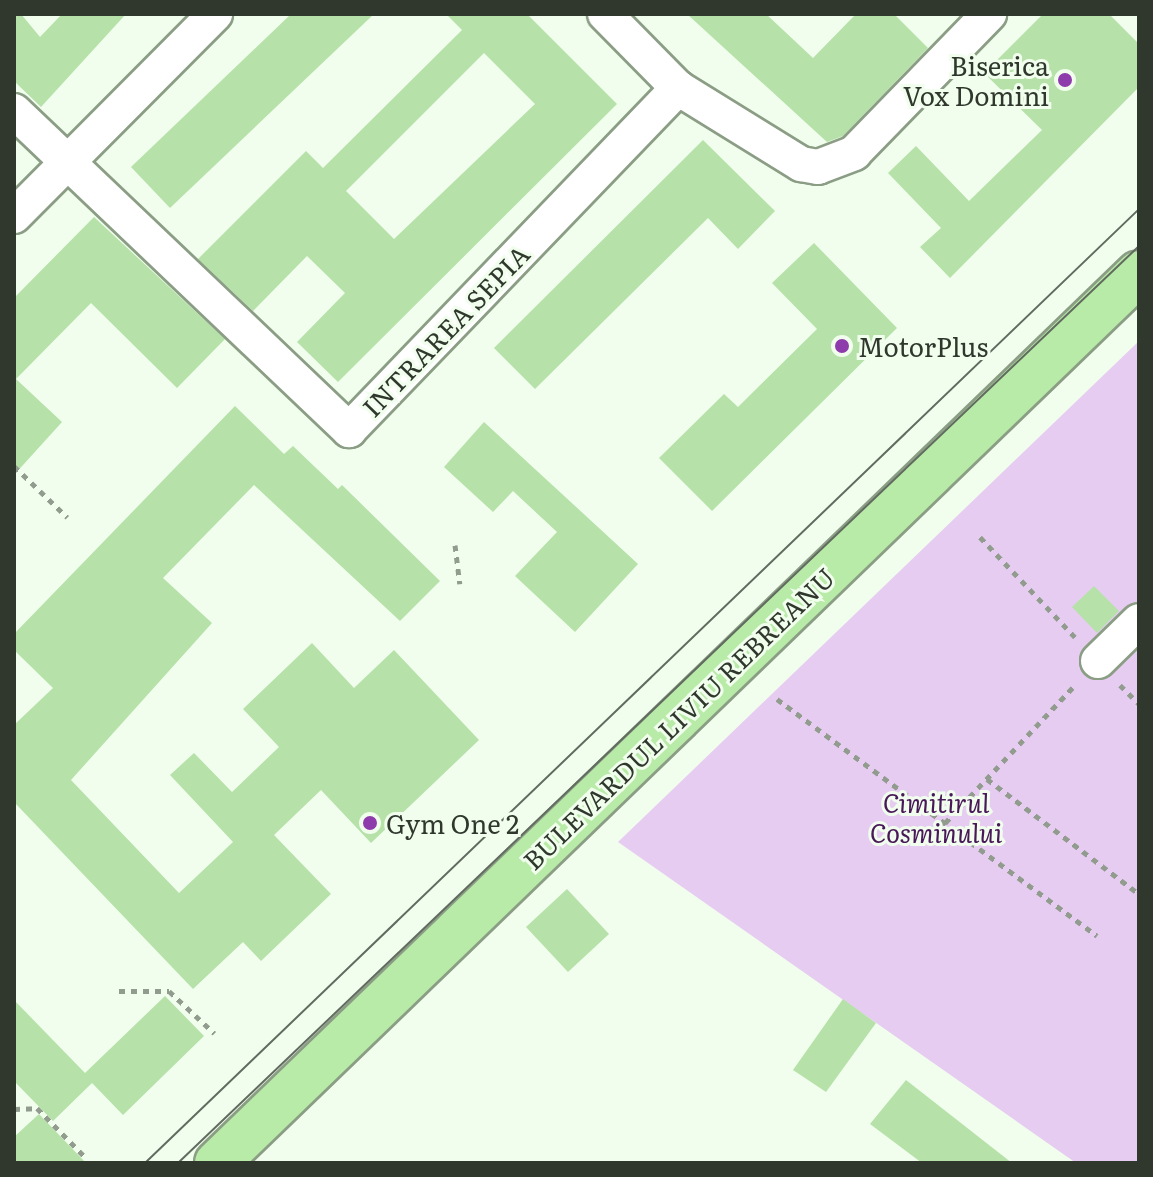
<!DOCTYPE html>
<html>
<head>
<meta charset="utf-8">
<style>
	body { margin:0 }
	#map { position:relative; width:1153px; height:1177px; overflow:hidden; background:#f1feed; font-family:Literata,serif }
	div>[style] { position:absolute }
	.green>* { inset:0; background:#e7ccf2 }
	.building>* { inset:0; background:#b6e1a9 }
	.path>* { height:5px; margin-top:-2.5px; transform-origin:0; background:repeating-linear-gradient(90deg,#919c8e 0 6px,transparent 0 12px) }
	.roads { filter:drop-shadow(2px 0 #8b9e85) drop-shadow(-2px 0 #8b9e85) drop-shadow(0 2px #8b9e85) drop-shadow(0 -2px #8b9e85) }
	.minor>* { height:34px; margin:-17px; padding:0 17px; transform-origin:17px; border-radius:17px; background:#fff }
	.major>* { height:44px; margin:-22px; padding:0 22px; transform-origin:22px; border-radius:22px; background:#b8eba7 }
	.tram>* { height:2px; margin:-1px; padding:0 1px; transform-origin:1px; border-radius:1px; background:#626b60 }
	.dots>* { width:22px; height:22px; translate:-50% -50%; box-sizing:border-box; border:4px solid #f1feed; border-radius:50% }
	span { translate:-50% -50%; white-space:nowrap; text-align:center; line-height:1.15; -webkit-text-stroke:6px #f1feed; paint-order:stroke }
	.poi-label { font-size:26px; color:#30382e }
	.right { translate:-100% -50%; text-align:right }
	.left { translate:0 -50%; text-align:left }
	.street-label { font-size:26px; color:#30382e }
	.park-label { font-size:26px; color:#491859; font-style:italic }
	.frame { position:absolute; inset:0; border:16px solid #30382e; pointer-events:none }
</style>
</head>
<body>
<div id="map">
	<div class="green">
		<i style="clip-path:polygon(1139px 341px,1139px 1163px,1076px 1163px,618px 842px)"></i>
	</div>
	<div class="building">
		<i style="clip-path:polygon(14px 14px,21px 14px,40px 37px,62px 14px,126px 14px,41px 107px,14px 81px)"></i>
		<i style="clip-path:polygon(291px 14px,374px 14px,170px 208px,131px 167px)"></i>
		<i style="clip-path:polygon(evenodd,446px 14px,527px 14px,617px 104px,338px 382px,297px 342px,345px 293px,307px 256px,253px 311px,198px 259px,306px 151px,323px 168px,462px 30px,446px 14px,484px 53px,535px 104px,394px 239px,346px 191px,484px 53px)"></i>
		<i style="clip-path:polygon(687px 14px,766px 14px,813px 58px,856px 14px,894px 14px,928px 48px,843px 136px,827px 142px)"></i>
		<i style="clip-path:polygon(1043px 14px,1109px 14px,1139px 44px,1139px 87px,950px 278px,920px 247px,941px 228px,888px 173px,916px 146px,969px 201px,1042px 130px,984px 73px)"></i>
		<i style="clip-path:polygon(703px 140px,775px 211px,738px 249px,708px 218px,535px 389px,494px 348px)"></i>
		<i style="clip-path:polygon(94px 217px,225px 339px,177px 388px,91px 303px,16px 379px,62px 422px,14px 475px,14px 298px)"></i>
		<i style="clip-path:polygon(814px 243px,897px 328px,712px 511px,659px 458px,724px 394px,738px 407px,817px 329px,772px 283px)"></i>
		<i style="clip-path:polygon(235px 406px,284px 454px,293px 446px,338px 489px,342px 485px,440px 581px,400px 621px,254px 485px,163px 578px,212px 623px,71px 780px,179px 893px,233px 842px,170px 775px,194px 753px,232px 792px,279px 747px,243px 709px,312px 643px,354px 688px,394px 650px,479px 740px,371px 843px,321px 790px,274px 835px,331px 894px,261px 961px,243px 942px,193px 989px,14px 802px,14px 725px,53px 688px,14px 650px,14px 634px)"></i>
		<i style="clip-path:polygon(484px 422px,638px 564px,575px 632px,515px 576px,557px 532px,513px 491px,493px 512px,444px 467px)"></i>
		<i style="clip-path:polygon(1094px 586px,1119px 611px,1097px 633px,1072px 607px)"></i>
		<i style="clip-path:polygon(567px 889px,609px 934px,568px 972px,526px 927px)"></i>
		<i style="clip-path:polygon(165px 996px,204px 1036px,123px 1115px,92px 1083px,53px 1121px,14px 1081px,14px 1000px,85px 1073px)"></i>
		<i style="clip-path:polygon(843px 999px,876px 1023px,826px 1092px,793px 1070px)"></i>
		<i style="clip-path:polygon(906px 1080px,1012px 1163px,922px 1163px,870px 1124px)"></i>
		<i style="clip-path:polygon(39px 1114px,86px 1163px,14px 1163px,14px 1137px)"></i>
	</div>
	<div class="path">
		<i style="left:14px;top:466px;width:74px;rotate:43.9deg"></i>
		<i style="left:980px;top:537px;width:138px;rotate:46.5deg"></i>
		<i style="left:455px;top:545px;width:39px;rotate:83deg"></i>
		<i style="left:1120px;top:685px;width:27px;rotate:45deg"></i>
		<i style="left:777px;top:699px;width:398px;rotate:36.5deg"></i>
		<i style="left:987px;top:779px;width:191px;rotate:37.1deg"></i>
		<i style="left:945px;top:823px;width:190px;rotate:-46.7deg"></i>
		<i style="left:119px;top:991px;width:50px"></i>
		<i style="left:169px;top:991px;width:62px;rotate:43deg"></i>
		<i style="left:14px;top:1109px;width:23px;rotate:-2deg"></i>
		<i style="left:37px;top:1108px;width:69px;rotate:45.6deg"></i>
	</div>
	<div class="roads">
		<div class="minor">
			<i style="left:605px;top:14px;width:104px;rotate:45.4deg"></i>
			<i style="left:678px;top:88px;width:145px;rotate:31.7deg"></i>
			<i style="left:801px;top:164px;width:17px;rotate:10deg"></i>
			<i style="left:818px;top:167px;width:39px;rotate:-21deg"></i>
			<i style="left:854px;top:153px;width:194px;rotate:-45.8deg"></i>
			<i style="left:14px;top:111px;width:463px;rotate:43.6deg"></i>
			<i style="left:349px;top:430px;width:475px;rotate:-46.1deg"></i>
			<i style="left:14px;top:216px;width:285px;rotate:-45.1deg"></i>
			<i style="left:1098px;top:661px;width:57px;rotate:-44.3deg"></i>
		</div>
		<div class="major">
			<i style="left:217px;top:1163px;width:1281px;rotate:-43.99deg"></i>
		</div>
	</div>
	<div class="tram">
		<i style="left:145px;top:1163px;width:1378px;rotate:-43.82deg"></i>
		<i style="left:178px;top:1163px;width:1328px;rotate:-43.66deg"></i>
	</div>
	<div class="dots">
		<i style="left:1065px;top:80px;background:#8e3cab"></i>
		<i style="left:842px;top:346px;background:#8e3cab"></i>
		<i style="left:370px;top:823px;background:#8e3cab"></i>
	</div>
	<div class="poi-label">
		<span class="right" style="left:1049px;top:80px">Biserica<br>Vox Domini</span>
		<span class="left" style="left:858px;top:346px">MotorPlus</span>
		<span class="left" style="left:386px;top:823px">Gym One 2</span>
	</div>
	<div class="street-label">
		<span style="left:445px;top:330px;rotate:-46deg">INTRAREA SEPIA</span>
		<span style="left:678px;top:718px;rotate:-44deg">BULEVARDUL LIVIU REBREANU</span>
	</div>
	<div class="park-label">
		<span style="left:936px;top:817px">Cimitirul<br>Cosminului</span>
	</div>
	<div class="frame"></div>
</div>
</body>
</html>
